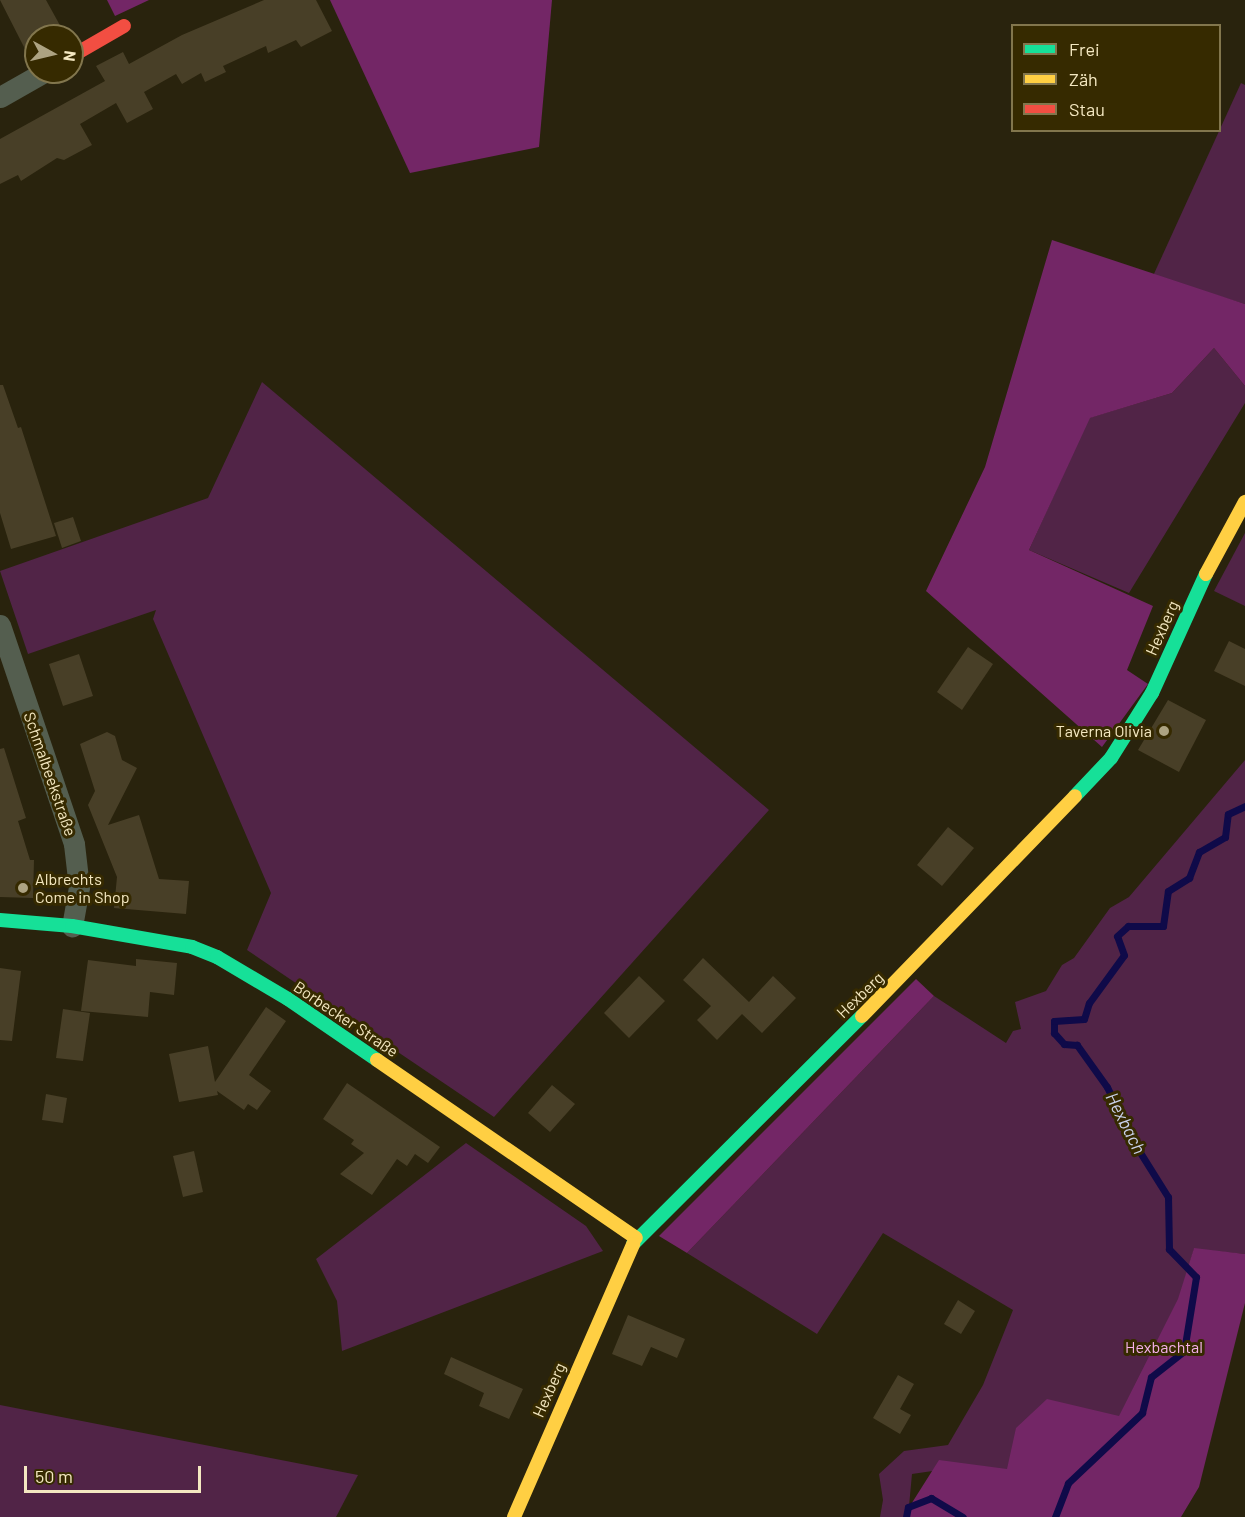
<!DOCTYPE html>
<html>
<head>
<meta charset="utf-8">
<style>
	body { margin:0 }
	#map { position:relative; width:1245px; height:1517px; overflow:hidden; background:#29230d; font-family:Barlow,sans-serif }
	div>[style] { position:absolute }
	.green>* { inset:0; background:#512447 }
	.forest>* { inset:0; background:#732666 }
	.stream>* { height:7px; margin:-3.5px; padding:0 3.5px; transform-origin:3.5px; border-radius:3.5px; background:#0f0a49 }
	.building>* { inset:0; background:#483f27 }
	.street>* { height:21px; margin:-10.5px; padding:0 10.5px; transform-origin:10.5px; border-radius:10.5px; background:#545e4f }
	.fast>* { height:14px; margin:-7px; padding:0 7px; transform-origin:7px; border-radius:7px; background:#16e098 }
	.slow>* { height:14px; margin:-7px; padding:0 7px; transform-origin:7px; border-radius:7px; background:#ffcf43 }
	.jam>* { height:14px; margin:-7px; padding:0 7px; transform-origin:7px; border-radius:7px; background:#f24e42 }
	.dots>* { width:16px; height:16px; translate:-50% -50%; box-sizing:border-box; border:3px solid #362a00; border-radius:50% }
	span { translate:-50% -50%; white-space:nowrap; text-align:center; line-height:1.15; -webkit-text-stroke:6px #362a00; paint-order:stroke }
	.street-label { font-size:16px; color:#f4e8c1 }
	.poi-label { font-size:16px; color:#f4e8c1 }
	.right { translate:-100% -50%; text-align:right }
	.left { translate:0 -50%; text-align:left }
	.park-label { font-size:16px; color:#f6b1eb }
	.water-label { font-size:18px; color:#c9d1ea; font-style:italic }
	.legend { position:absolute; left:1011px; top:24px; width:210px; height:108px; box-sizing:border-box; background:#362a00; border:2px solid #82764d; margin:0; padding:8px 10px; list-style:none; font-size:18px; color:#f4e8c1 }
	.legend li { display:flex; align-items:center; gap:12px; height:30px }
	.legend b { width:30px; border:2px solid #82764d }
	.north { position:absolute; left:24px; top:24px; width:60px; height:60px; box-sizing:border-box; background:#362a00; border:2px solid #82764d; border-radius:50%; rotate:98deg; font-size:16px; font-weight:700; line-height:24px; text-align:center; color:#f4e8c1 }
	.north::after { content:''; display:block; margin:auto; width:21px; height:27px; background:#ada382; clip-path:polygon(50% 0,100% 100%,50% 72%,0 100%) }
	.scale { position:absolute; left:24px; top:1466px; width:177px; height:27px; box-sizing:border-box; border:3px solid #f4e8c1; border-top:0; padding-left:8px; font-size:18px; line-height:21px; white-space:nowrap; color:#f4e8c1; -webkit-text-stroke:4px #362a00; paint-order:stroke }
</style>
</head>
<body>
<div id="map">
	<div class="green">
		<i style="clip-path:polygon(1241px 83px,1245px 85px,1245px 304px,1153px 276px)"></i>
		<i style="clip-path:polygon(1214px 348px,1245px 386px,1245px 403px,1129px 593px,1029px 550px,1089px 418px,1172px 393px)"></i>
		<i style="clip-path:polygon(262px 382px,769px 810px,494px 1117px,247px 950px,271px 893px,153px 619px,156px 610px,28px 654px,0 571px,208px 498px)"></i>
		<i style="clip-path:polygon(1245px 533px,1245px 606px,1214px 591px)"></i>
		<i style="clip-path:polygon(1245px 760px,1245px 1254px,1194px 1249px,1145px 1410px,1014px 1473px,960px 1467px,912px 1474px,908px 1517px,880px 1517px,883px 1500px,879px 1474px,904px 1451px,948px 1445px,983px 1385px,1013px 1310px,883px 1233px,817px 1334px,687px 1253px,934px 996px,1006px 1043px,1013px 1031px,1021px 1029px,1015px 1002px,1046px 991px,1062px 965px,1074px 958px,1110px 908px,1129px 897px)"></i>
		<i style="clip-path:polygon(466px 1143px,586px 1226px,603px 1251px,342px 1351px,337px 1301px,316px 1259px)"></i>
		<i style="clip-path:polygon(0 1405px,358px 1475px,336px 1517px,0 1517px)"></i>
	</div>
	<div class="forest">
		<i style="clip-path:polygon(107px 0,149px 0,115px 16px)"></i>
		<i style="clip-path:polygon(330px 0,552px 0,539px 147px,410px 173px)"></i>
		<i style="clip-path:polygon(1052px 240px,1245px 304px,1245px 386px,1214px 348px,1172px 393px,1090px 418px,1029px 550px,1153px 606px,1127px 670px,1148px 684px,1102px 747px,926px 591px,985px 467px)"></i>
		<i style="clip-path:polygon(916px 979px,934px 996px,687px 1253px,659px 1236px)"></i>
		<i style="clip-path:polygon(1194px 1248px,1245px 1254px,1245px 1303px,1199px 1487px,1181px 1517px,903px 1517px,939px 1460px,1007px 1469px,1016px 1428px,1047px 1399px,1119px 1416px,1178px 1299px)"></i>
	</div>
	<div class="stream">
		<i style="left:906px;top:1517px;width:10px;rotate:-79deg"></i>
		<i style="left:908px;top:1507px;width:25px;rotate:-21deg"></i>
		<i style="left:931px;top:1498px;width:37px;rotate:31deg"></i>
		<i style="left:1055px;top:1517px;width:36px;rotate:-69deg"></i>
		<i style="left:1068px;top:1483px;width:102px;rotate:-43.4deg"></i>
		<i style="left:1142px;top:1413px;width:37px;rotate:-76deg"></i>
		<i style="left:1151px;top:1377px;width:42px;rotate:-38.2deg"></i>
		<i style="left:1184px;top:1351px;width:75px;rotate:-80.8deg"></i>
		<i style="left:1196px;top:1277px;width:39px;rotate:-134deg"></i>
		<i style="left:1169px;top:1249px;width:52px;rotate:-91.1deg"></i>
		<i style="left:1168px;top:1197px;width:60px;rotate:-122.1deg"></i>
		<i style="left:1136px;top:1146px;width:66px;rotate:-116.2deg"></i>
		<i style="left:1107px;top:1087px;width:52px;rotate:-125.5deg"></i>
		<i style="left:1077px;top:1045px;width:13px;rotate:-176deg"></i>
		<i style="left:1064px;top:1044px;width:15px;rotate:-132deg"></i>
		<i style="left:1054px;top:1033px;width:12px;rotate:-90deg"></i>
		<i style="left:1054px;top:1021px;width:30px;rotate:-4deg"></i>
		<i style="left:1084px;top:1019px;width:17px;rotate:-73deg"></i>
		<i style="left:1089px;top:1003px;width:59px;rotate:-53.9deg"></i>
		<i style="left:1124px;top:955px;width:20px;rotate:-110deg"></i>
		<i style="left:1117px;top:936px;width:15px;rotate:-42deg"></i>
		<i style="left:1128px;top:926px;width:35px"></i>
		<i style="left:1163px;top:926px;width:35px;rotate:-82deg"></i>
		<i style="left:1168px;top:891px;width:25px;rotate:-32deg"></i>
		<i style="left:1189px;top:878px;width:28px;rotate:-69deg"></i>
		<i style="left:1199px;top:852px;width:30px;rotate:-30deg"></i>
		<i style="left:1225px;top:837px;width:23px;rotate:-83deg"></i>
		<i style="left:1228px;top:814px;width:19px;rotate:-25deg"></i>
	</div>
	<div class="building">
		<i style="clip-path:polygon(0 0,46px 0,62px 29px,49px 36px,36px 36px,36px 43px,25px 49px)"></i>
		<i style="clip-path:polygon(264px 0,316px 0,332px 31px,301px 47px,296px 40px,268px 53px,266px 46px,223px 66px,226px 72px,205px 82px,201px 73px,182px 84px,176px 74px,144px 92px,153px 109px,127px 123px,116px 103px,80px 124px,92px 145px,64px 160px,57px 158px,21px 181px,18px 175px,0 184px,0 139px,105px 81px,96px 66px,123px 52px,129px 64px,182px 35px)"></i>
		<i style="clip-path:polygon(0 385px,3px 385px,18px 428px,21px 427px,56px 536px,11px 549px,0 513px)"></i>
		<i style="clip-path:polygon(73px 517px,81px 541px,62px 548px,54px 523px)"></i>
		<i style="clip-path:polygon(1229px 641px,1245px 649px,1245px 686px,1214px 671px)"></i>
		<i style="clip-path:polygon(968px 647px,993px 664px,962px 710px,937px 692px)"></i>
		<i style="clip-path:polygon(79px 654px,93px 696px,63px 706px,49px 664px)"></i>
		<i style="clip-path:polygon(1168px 700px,1206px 720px,1179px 772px,1138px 750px)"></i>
		<i style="clip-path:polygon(107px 732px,115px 736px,122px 760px,137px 768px,108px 825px,139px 815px,159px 879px,189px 881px,186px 914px,114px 908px,117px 877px,88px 805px,95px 791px,80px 744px)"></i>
		<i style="clip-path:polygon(4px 748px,26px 818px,18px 821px,30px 860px,34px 860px,33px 898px,0 897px,0 749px)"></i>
		<i style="clip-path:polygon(948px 827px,974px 848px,942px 886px,917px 865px)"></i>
		<i style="clip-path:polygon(703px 958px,749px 1002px,773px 976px,796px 998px,762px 1033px,742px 1014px,717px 1040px,697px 1020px,711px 1006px,683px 980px)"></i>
		<i style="clip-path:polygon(136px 959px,177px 963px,174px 995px,150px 992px,148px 1017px,81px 1011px,88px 960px,136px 966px)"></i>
		<i style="clip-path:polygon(0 968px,21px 971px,12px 1041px,0 1040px)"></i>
		<i style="clip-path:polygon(639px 976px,665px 1001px,629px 1038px,604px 1013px)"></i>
		<i style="clip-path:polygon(266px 1007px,286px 1021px,249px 1075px,271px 1091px,257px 1110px,248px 1104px,244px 1110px,217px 1091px,218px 1095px,179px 1102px,169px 1054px,208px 1046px,215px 1082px)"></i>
		<i style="clip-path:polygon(63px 1009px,90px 1013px,83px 1061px,56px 1058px)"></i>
		<i style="clip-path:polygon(347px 1083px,440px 1147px,428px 1163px,415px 1154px,407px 1166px,397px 1159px,372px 1195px,340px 1174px,364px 1153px,351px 1144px,354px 1140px,323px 1119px)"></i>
		<i style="clip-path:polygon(552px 1085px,575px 1104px,550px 1132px,528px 1113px)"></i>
		<i style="clip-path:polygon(46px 1094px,67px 1098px,63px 1123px,42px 1120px)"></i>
		<i style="clip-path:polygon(194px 1151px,203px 1192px,183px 1197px,173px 1156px)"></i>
		<i style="clip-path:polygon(958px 1300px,975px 1311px,961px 1334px,944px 1324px)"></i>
		<i style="clip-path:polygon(628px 1315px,685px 1339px,677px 1358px,651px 1347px,642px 1366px,612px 1354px)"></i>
		<i style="clip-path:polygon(451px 1357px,523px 1389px,509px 1419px,479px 1406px,484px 1393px,444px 1374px)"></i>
		<i style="clip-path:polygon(898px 1375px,914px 1384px,900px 1409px,911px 1415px,900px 1434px,873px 1418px)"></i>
	</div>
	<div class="street">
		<i style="left:0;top:97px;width:51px;rotate:-29.6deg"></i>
		<i style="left:0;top:625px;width:231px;rotate:71.3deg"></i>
		<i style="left:74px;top:844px;width:43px;rotate:83.4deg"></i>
		<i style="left:79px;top:887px;width:40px;rotate:100deg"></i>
	</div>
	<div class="fast">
		<i style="left:1075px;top:796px;width:52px;rotate:-46.5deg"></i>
		<i style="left:1111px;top:758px;width:77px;rotate:-57.8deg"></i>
		<i style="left:1152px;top:693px;width:131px;rotate:-65.6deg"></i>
		<i style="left:0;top:920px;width:72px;rotate:4.8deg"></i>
		<i style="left:72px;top:926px;width:122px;rotate:9.9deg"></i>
		<i style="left:192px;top:947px;width:27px;rotate:22deg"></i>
		<i style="left:217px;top:957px;width:82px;rotate:30.6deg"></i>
		<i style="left:288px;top:999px;width:108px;rotate:34.4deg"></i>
		<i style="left:633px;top:1244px;width:323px;rotate:-44.9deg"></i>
	</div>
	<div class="slow">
		<i style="left:1206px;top:574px;width:82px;rotate:-61.6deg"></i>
		<i style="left:862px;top:1016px;width:306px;rotate:-45.9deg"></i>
		<i style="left:377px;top:1060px;width:314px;rotate:34.5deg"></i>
		<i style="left:514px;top:1517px;width:298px;rotate:-66.4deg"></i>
	</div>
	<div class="jam">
		<i style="left:72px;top:56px;width:60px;rotate:-30deg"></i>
	</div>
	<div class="dots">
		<i style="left:1164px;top:731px;background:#ada382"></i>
		<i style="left:23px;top:888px;background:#ada382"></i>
	</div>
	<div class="street-label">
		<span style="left:1162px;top:628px;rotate:-66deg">Hexberg</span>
		<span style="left:50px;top:774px;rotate:71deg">Schmalbeekstraße</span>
		<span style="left:860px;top:995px;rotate:-44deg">Hexberg</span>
		<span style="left:346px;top:1019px;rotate:34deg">Borbecker Straße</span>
		<span style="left:549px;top:1390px;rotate:-66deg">Hexberg</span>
	</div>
	<div class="poi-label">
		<span class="right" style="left:1152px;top:731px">Taverna Olivia</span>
		<span class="left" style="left:35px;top:888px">Albrechts<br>Come in Shop</span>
	</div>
	<div class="park-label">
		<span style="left:1164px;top:1347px">Hexbachtal</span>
	</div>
	<div class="water-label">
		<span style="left:1126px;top:1123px;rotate:63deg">Hexbach</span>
	</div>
	<ul class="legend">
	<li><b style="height:8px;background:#16e098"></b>Frei</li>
	<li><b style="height:8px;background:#ffcf43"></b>Zäh</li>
	<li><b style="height:8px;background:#f24e42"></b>Stau</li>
	</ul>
	<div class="north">N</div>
	<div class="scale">50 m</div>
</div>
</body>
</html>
